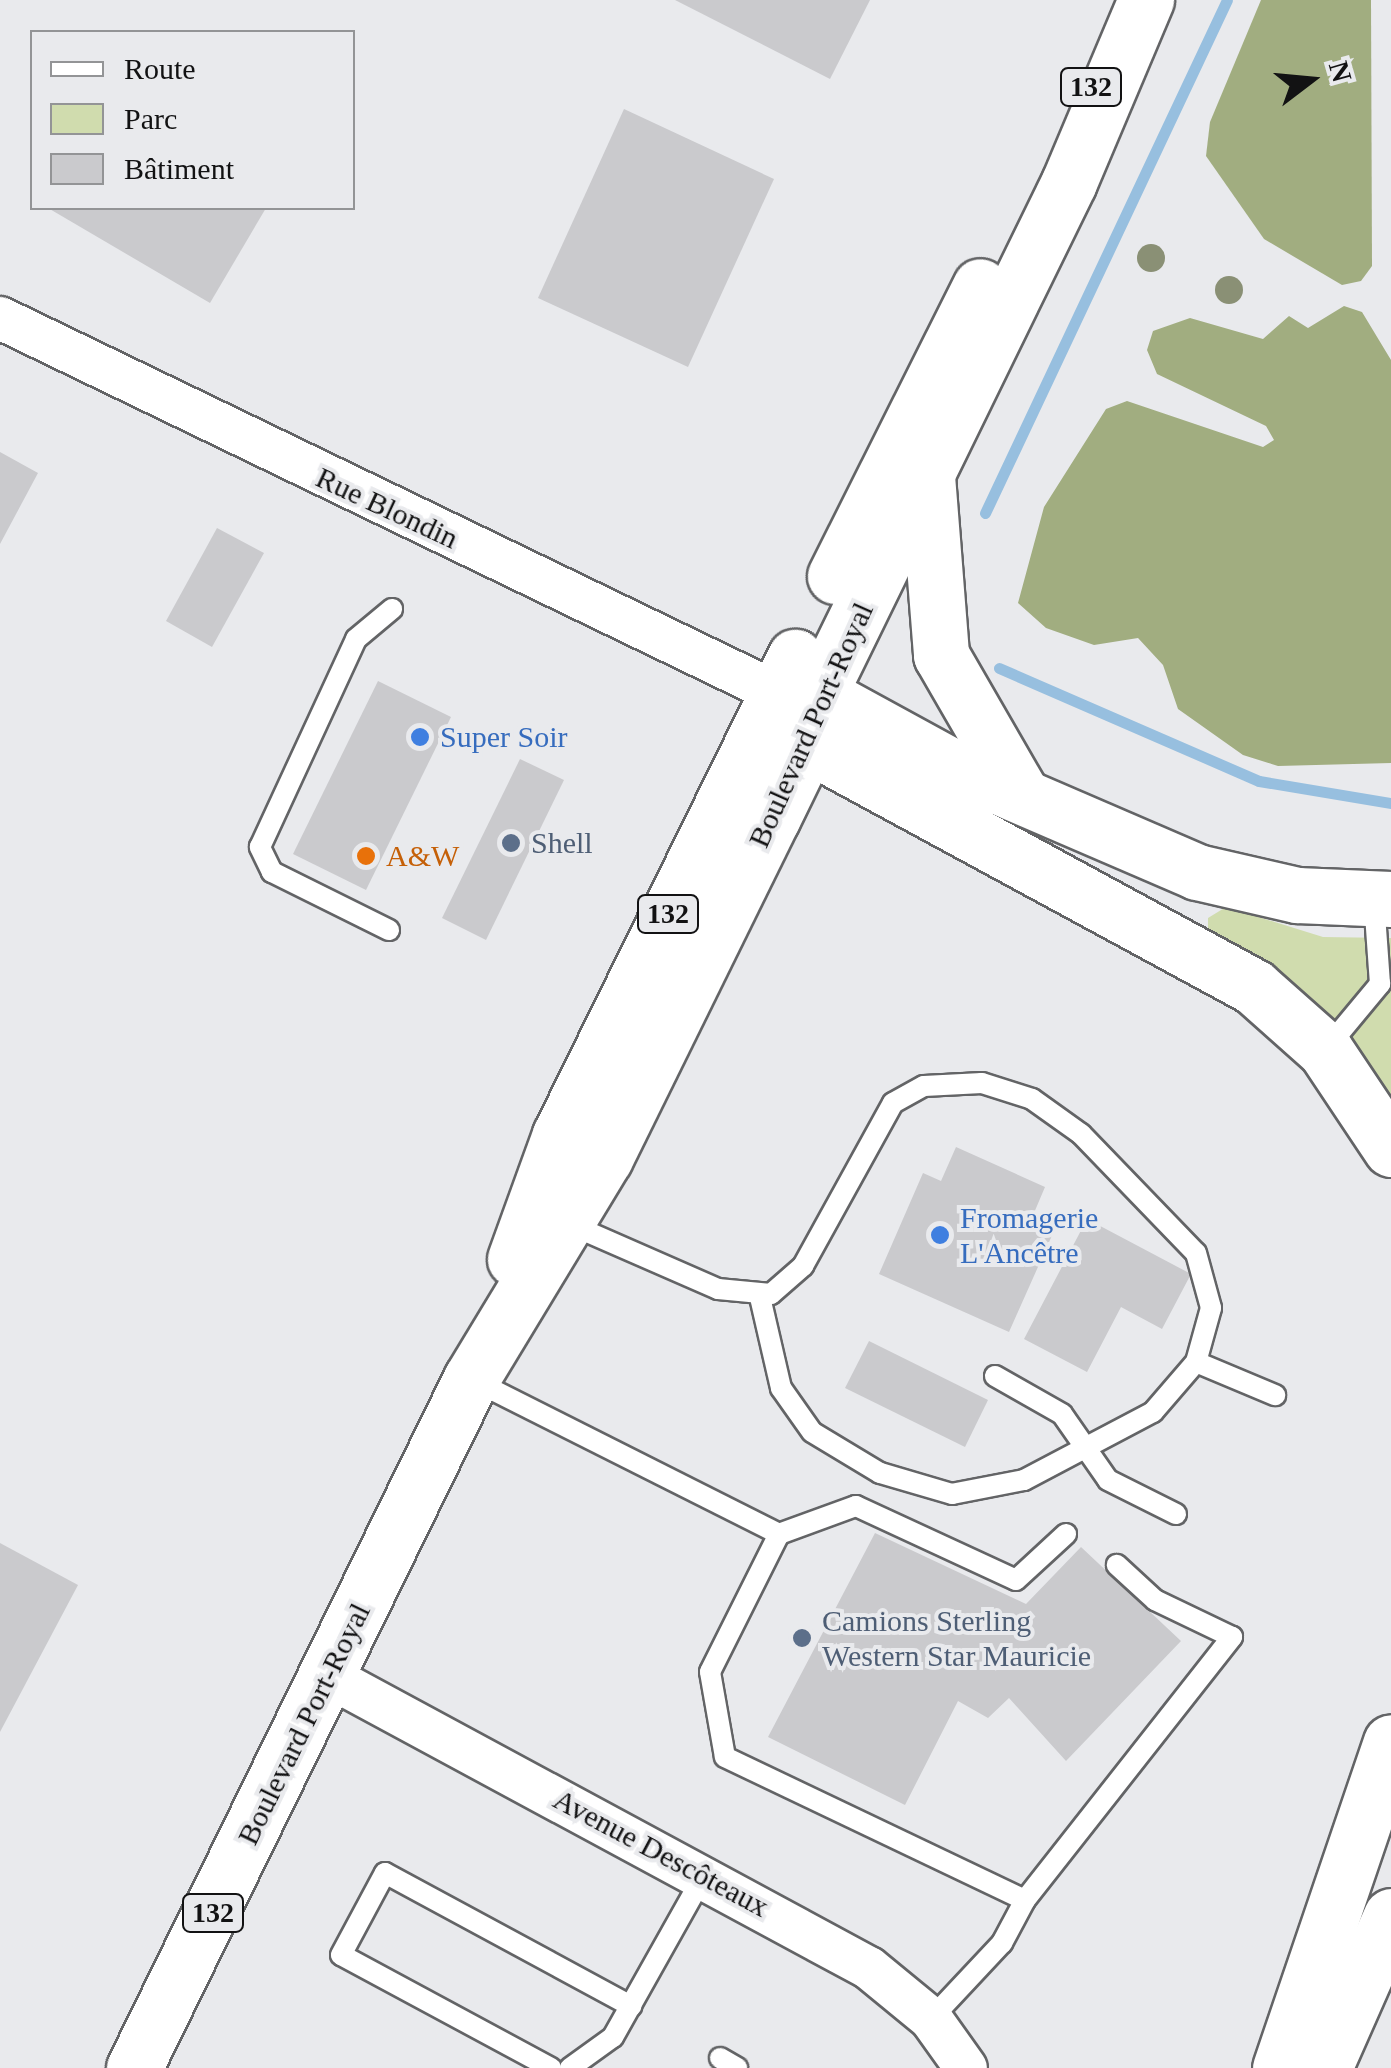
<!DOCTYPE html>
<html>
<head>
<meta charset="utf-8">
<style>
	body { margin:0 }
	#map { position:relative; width:1391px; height:2068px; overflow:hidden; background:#e9eaed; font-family:Georgia,serif }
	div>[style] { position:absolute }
	.green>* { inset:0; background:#d0dcae }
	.forest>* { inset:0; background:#a1ad80 }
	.stream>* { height:11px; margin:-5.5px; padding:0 5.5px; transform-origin:5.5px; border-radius:5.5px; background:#97bfdf }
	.building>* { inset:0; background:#cacacd }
	.roads { filter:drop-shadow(2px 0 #636466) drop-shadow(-2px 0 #636466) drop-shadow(0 2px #636466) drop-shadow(0 -2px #636466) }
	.lane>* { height:20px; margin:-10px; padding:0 10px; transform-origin:10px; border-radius:10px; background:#fff }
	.street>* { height:42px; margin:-21px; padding:0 21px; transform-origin:21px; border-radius:21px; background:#fff }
	.primary>* { height:55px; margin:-27.5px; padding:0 27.5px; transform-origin:27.5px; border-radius:27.5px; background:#fff }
	.highway>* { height:55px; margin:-27.5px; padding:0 27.5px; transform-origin:27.5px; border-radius:27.5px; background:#fff }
	.trees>* { width:28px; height:28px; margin:-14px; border-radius:50%; background:#8a9075 }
	.dots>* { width:28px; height:28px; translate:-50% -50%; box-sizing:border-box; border:5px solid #e9eaed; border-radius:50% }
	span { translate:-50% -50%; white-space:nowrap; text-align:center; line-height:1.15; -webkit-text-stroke:8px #e9eaed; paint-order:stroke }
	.shield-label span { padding:2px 8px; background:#e9eaed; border:2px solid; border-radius:8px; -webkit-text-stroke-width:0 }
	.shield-label { font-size:28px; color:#121213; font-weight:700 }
	.street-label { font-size:30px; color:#121213 }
	.shop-label { font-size:30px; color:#366cbe }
	.left { translate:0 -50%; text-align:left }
	.service-label { font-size:30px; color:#4e5e75 }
	.food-label { font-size:30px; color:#c56008 }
	.legend { position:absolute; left:30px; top:30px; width:325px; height:180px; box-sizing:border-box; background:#e9eaed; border:2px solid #939496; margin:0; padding:12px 18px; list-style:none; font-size:30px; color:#121213 }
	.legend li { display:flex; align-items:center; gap:20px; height:50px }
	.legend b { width:50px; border:2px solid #939496 }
	.north { position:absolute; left:1261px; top:30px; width:100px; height:100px; -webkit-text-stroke:8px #e9eaed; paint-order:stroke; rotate:74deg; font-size:28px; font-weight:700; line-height:40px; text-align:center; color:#121213 }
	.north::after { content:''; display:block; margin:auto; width:35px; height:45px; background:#121213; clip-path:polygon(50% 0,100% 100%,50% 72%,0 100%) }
</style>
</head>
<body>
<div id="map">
	<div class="green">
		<i style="clip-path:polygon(1226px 907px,1323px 937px,1391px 938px,1391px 1108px,1208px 931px,1208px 918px)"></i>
	</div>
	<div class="forest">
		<i style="clip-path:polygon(1261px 0,1371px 0,1372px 266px,1361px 281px,1342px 285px,1264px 239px,1206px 156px,1210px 122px)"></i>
		<i style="clip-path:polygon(1344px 306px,1362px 312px,1391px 360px,1391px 763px,1278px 766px,1243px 755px,1178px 709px,1163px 665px,1138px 638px,1094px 645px,1046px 628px,1018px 603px,1044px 507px,1106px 409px,1127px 401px,1263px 447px,1274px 440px,1266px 426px,1157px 374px,1147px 350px,1153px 331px,1190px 318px,1263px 339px,1289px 316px,1308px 328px)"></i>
	</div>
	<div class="stream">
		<i style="left:985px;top:513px;width:567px;rotate:-64.75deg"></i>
		<i style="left:999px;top:668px;width:283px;rotate:23.5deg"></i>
		<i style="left:1259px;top:781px;width:134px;rotate:9.5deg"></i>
	</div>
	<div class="building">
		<i style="clip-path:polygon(675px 0,870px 0,830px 79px)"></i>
		<i style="clip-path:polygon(624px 109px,774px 179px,688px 367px,538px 298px)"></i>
		<i style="clip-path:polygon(48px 208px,266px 208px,210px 303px)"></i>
		<i style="clip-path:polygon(0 452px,38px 473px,0 544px)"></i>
		<i style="clip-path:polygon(217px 528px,264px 553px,212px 647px,166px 621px)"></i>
		<i style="clip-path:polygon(378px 681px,451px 717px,366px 890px,293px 854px)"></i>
		<i style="clip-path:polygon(520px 759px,564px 780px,486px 940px,442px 918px)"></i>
		<i style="clip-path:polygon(956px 1147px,1045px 1187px,1031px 1220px,1054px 1231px,1009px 1332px,879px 1274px,923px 1173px,941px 1181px)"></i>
		<i style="clip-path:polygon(1087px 1219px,1191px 1274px,1162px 1329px,1121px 1307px,1087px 1372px,1024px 1339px)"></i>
		<i style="clip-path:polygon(869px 1341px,988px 1400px,965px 1447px,845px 1388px)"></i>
		<i style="clip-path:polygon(875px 1533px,1026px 1604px,1081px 1547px,1181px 1641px,1066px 1761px,1009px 1698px,988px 1718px,958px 1701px,905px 1805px,768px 1737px)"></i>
		<i style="clip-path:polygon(0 1543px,78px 1585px,0 1732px)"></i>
	</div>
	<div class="roads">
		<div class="lane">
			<i style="left:389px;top:930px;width:131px;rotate:-153.6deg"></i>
			<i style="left:272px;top:872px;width:28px;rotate:-116deg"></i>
			<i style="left:260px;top:847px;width:229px;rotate:-65.2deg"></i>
			<i style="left:356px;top:639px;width:47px;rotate:-39.8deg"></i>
			<i style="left:1326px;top:1049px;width:85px;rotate:-50.3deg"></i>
			<i style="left:1380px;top:984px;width:84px;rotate:-94.1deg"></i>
			<i style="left:567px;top:1223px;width:165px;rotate:23.6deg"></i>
			<i style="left:718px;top:1289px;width:53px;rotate:5.4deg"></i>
			<i style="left:771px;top:1294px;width:43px;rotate:-41.2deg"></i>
			<i style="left:803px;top:1266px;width:186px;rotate:-61.1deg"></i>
			<i style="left:893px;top:1103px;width:35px;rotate:-29deg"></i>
			<i style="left:924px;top:1086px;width:58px;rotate:-3deg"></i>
			<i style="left:982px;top:1083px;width:52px;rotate:17.7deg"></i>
			<i style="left:1032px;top:1099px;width:60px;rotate:35.5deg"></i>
			<i style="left:1081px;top:1134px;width:165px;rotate:46deg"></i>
			<i style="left:1196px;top:1253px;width:57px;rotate:74.7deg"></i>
			<i style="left:1211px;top:1308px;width:56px;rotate:105.5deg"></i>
			<i style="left:1196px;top:1362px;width:66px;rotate:130.7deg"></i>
			<i style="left:1153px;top:1412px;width:146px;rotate:152.2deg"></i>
			<i style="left:1024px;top:1480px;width:73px;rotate:169deg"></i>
			<i style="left:952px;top:1494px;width:75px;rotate:-163.7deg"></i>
			<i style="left:880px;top:1473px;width:79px;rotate:-148.9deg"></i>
			<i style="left:812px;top:1432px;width:54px;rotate:-125.2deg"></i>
			<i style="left:781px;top:1388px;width:93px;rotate:-103deg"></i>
			<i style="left:1196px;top:1362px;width:86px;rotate:22.7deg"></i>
			<i style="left:995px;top:1376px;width:77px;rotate:29.6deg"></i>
			<i style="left:1062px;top:1414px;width:80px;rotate:55.1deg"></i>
			<i style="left:1108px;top:1480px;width:76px;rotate:26.6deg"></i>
			<i style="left:473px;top:1380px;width:343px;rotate:26.7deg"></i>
			<i style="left:779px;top:1534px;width:154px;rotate:116.6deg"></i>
			<i style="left:710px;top:1672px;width:86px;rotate:80deg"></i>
			<i style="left:725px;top:1757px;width:332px;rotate:25.5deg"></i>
			<i style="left:1025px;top:1900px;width:49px;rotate:118.1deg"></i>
			<i style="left:1002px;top:1943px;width:104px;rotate:133.1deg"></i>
			<i style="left:779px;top:1534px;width:82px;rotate:-20deg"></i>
			<i style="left:856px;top:1506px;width:176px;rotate:24.8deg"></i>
			<i style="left:1016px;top:1580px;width:68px;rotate:-42.6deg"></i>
			<i style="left:1025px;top:1900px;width:335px;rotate:-51.8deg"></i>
			<i style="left:1232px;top:1637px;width:85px;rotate:-154.3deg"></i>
			<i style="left:1155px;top:1600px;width:52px;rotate:-137.4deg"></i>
			<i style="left:720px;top:2058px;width:20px;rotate:30deg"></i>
			<i style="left:551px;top:2068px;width:238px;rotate:-151.7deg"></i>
			<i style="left:341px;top:1955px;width:93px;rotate:-61.8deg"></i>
			<i style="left:385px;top:1873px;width:280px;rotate:28.4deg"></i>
			<i style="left:570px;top:2068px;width:53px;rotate:-35.8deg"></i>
			<i style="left:613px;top:2037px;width:186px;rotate:-60.7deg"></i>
		</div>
		<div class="street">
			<i style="left:0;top:318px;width:863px;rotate:25.76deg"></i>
			<i style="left:328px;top:1676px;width:615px;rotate:28.36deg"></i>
			<i style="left:869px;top:1968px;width:80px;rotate:39.4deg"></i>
			<i style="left:931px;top:2019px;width:60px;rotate:54.5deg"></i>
		</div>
		<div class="primary">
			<i style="left:835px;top:576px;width:324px;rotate:-63.4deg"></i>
			<i style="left:515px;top:1259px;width:132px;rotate:-70.1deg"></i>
			<i style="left:560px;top:1135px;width:533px;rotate:-63.82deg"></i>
			<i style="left:134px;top:2068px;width:767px;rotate:-63.94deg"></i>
			<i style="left:471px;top:1379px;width:258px;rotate:-58.8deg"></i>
			<i style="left:605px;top:1158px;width:378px;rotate:-63.8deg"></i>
			<i style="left:772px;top:819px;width:82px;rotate:-64.1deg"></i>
			<i style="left:808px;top:745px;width:52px;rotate:-77.8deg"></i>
			<i style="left:819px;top:694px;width:570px;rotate:-63.97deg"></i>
			<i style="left:1069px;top:182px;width:198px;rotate:-67.1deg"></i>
		</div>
		<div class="highway">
			<i style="left:927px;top:476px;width:180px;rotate:85.5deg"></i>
			<i style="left:941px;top:655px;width:156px;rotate:60deg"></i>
			<i style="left:777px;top:693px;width:61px;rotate:59.2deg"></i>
			<i style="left:808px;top:745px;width:507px;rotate:28.48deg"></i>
			<i style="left:1254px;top:987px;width:95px;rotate:41.6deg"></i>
			<i style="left:1325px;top:1050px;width:119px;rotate:56.3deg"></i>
			<i style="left:777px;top:693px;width:42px;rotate:1.4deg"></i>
			<i style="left:819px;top:694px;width:148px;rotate:28.6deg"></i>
			<i style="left:949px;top:765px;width:270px;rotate:23.3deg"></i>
			<i style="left:1197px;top:872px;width:103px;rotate:13deg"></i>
			<i style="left:1297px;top:895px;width:94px;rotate:2.4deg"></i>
			<i style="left:1280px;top:2068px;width:344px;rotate:-71.2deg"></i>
			<i style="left:1324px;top:2068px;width:166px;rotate:-66.2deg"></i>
		</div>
	</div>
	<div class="trees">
		<i style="left:1151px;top:258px"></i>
		<i style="left:1229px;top:290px"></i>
	</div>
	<div class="dots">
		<i style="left:420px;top:737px;background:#3f7fe0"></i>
		<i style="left:511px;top:843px;background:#5c6f8a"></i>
		<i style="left:366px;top:856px;background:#e8710a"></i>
		<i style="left:940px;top:1235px;background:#3f7fe0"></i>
		<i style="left:802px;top:1638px;background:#5c6f8a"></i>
	</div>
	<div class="shield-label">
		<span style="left:1091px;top:87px">132</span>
		<span style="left:668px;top:914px">132</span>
		<span style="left:213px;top:1913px">132</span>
	</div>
	<div class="street-label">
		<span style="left:387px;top:508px;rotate:25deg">Rue Blondin</span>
		<span style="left:811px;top:725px;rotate:-66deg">Boulevard Port-Royal</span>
		<span style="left:304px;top:1724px;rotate:-64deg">Boulevard Port-Royal</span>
		<span style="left:661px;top:1853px;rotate:28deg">Avenue Descôteaux</span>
	</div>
	<div class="shop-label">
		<span class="left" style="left:440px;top:737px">Super Soir</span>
		<span class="left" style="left:960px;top:1235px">Fromagerie<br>L'Ancêtre</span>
	</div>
	<div class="service-label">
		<span class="left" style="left:531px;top:843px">Shell</span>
		<span class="left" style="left:822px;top:1638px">Camions Sterling<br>Western Star Mauricie</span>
	</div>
	<div class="food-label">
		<span class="left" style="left:386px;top:856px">A&amp;W</span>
	</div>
	<ul class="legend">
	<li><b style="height:12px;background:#fff"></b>Route</li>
	<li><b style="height:28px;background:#d0dcae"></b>Parc</li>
	<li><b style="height:28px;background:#cacacd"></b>Bâtiment</li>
	</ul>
	<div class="north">N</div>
</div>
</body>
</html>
